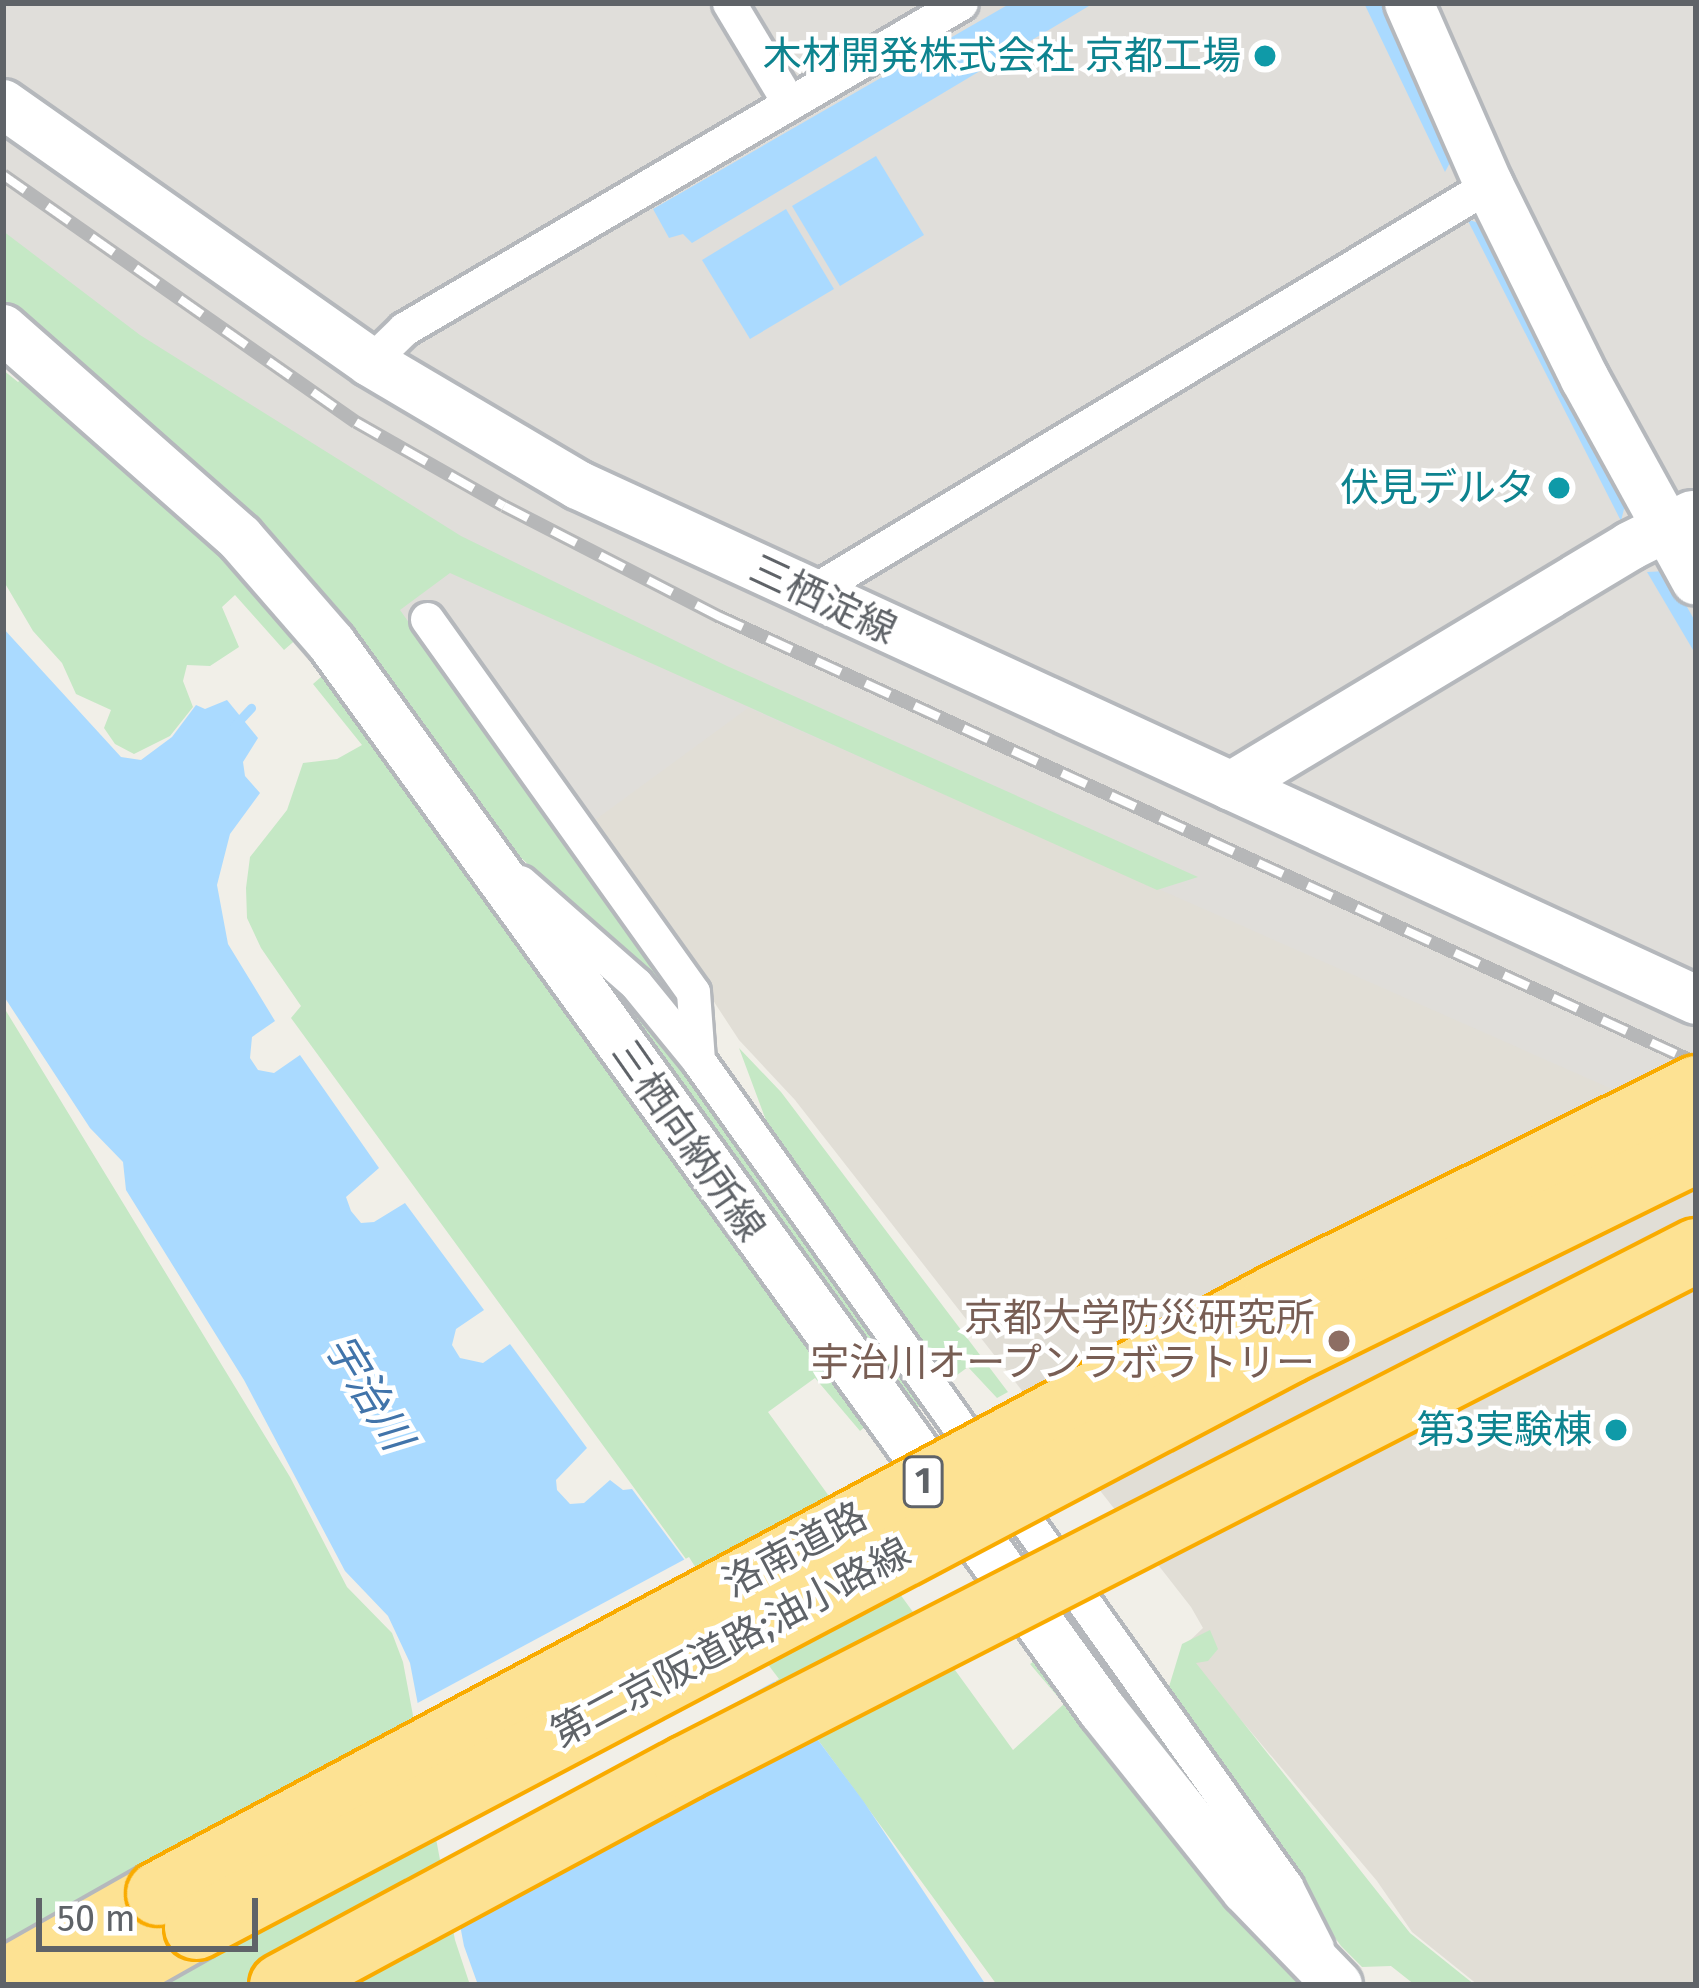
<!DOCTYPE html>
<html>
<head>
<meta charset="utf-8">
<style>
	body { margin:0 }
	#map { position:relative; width:1699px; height:1988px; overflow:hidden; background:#f1efe8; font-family:"Fira Sans","Noto Sans JP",sans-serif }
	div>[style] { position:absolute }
	.industrial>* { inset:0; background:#e0deda }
	.education>* { inset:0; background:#e1ded6 }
	.green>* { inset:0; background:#c5e8c5 }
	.water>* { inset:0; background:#aadaff }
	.pier>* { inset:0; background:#f1efe8 }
	.stream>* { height:9px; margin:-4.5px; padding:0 4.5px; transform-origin:4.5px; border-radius:4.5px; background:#aadaff }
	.roads { filter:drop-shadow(3px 0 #b5b8bc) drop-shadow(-3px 0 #b5b8bc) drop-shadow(0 3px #b5b8bc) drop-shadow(0 -3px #b5b8bc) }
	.street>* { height:33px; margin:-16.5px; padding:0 16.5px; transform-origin:16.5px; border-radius:16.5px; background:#fff }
	.secondary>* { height:48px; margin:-24px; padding:0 24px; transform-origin:24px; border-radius:24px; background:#fff }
	.highway>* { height:63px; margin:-31.5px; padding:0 31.5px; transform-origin:31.5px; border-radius:31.5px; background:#fde293 }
	.rail>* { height:14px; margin-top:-7px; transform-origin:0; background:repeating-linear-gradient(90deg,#fff 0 27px,#b6b7b8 0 54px); box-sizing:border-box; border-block:3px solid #b6b7b8 }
	.bridges { filter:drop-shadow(3px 0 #f9ab00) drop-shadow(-3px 0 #f9ab00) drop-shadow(0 3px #f9ab00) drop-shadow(0 -3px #f9ab00) }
	.highway-bridge>* { height:63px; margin:-31.5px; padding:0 31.5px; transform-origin:31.5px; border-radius:31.5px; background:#fde293 }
	.dots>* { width:33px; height:33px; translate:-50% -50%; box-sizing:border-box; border:6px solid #fff; border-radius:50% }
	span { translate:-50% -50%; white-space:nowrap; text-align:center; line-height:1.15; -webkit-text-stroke:9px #fff; paint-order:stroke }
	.shield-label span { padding:3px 9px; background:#fff; border:3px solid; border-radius:9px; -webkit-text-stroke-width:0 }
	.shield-label { font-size:36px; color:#5f6368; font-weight:700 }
	.culture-label { font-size:39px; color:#0d838f }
	.right { translate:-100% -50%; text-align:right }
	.street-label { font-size:39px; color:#5f6368 }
	.education-label { font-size:39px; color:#785e54 }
	.water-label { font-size:42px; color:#4174aa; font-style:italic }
	.frame { position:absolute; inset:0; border:6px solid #5f6368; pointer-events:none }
	.scale { position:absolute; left:36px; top:1898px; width:222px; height:54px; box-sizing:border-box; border:6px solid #5f6368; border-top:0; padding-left:15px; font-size:36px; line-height:42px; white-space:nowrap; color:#5f6368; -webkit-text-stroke:9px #fff; paint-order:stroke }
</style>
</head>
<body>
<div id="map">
	<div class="industrial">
		<i style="clip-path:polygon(3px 3px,1696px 3px,1696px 1938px,3px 275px)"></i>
	</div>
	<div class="education">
		<i style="clip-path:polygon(748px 708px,1696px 1126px,1696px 1985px,1478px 1985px,1412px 1932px,1377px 1881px,1181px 1649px,1203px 1628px,1191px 1607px,795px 1100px,739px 1040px,595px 820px)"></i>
	</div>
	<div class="green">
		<i style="clip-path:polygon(3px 231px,140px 335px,461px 536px,727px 666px,1198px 877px,1157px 890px,450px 573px,400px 610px,669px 990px,666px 994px,499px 837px,205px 477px,141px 418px,114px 412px,3px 317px)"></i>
		<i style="clip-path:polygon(34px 368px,179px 497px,299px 637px,284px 650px,235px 595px,222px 607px,239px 647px,210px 666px,187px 665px,183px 681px,193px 707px,170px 736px,134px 754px,115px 744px,104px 728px,111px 710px,76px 694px,62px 663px,33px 631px,3px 580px,3px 370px,18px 382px)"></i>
		<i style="clip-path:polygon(329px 670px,873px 1420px,860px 1431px,815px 1378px,768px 1412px,1013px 1750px,1064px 1704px,1030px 1664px,1049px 1651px,1327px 1985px,997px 1985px,291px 1018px,301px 1006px,261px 948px,247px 918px,246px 888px,250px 857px,287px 810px,303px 763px,337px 759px,362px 745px,313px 684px)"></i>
		<i style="clip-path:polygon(566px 937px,673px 1049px,925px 1402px,905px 1416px)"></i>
		<i style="clip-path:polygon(3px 1006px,290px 1477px,347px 1587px,392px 1633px,403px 1662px,455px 1940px,470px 1985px,3px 1985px)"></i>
		<i style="clip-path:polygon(739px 1048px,781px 1092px,1008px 1392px,997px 1398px,968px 1367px,942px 1386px,780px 1158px)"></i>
		<i style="clip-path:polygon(1086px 1619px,1263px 1873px,1069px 1631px)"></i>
		<i style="clip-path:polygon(1210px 1630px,1218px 1649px,1208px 1661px,1196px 1663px,1410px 1933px,1475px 1985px,1415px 1985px,1391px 1966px,1362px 1967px,1341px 1946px,1172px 1706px,1168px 1690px,1182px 1644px)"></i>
	</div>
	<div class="water">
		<i style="clip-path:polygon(1011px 3px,1094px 3px,692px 243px,683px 234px,669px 238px,653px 209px)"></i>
		<i style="clip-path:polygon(1364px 3px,1385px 3px,1455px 153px,1445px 172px)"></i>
		<i style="clip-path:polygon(876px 156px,924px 235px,840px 286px,792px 206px)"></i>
		<i style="clip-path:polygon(786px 209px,834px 289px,750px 339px,702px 260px)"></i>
		<i style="clip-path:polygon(1467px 219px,1487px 226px,1627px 497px,1621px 521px)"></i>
		<i style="clip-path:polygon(1667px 571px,1696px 623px,1696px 655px,1647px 572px)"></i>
		<i style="clip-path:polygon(3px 628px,121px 757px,141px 760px,172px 737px,196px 705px,205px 709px,227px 700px,258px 738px,243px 762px,245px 776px,260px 793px,230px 834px,217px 885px,228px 944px,275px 1021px,252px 1037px,250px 1058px,258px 1070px,274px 1073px,300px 1055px,379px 1168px,346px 1197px,351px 1211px,361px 1223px,374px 1222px,405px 1203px,484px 1310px,456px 1329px,452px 1345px,460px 1358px,483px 1363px,510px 1344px,587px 1448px,556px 1480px,557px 1490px,570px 1504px,584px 1503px,610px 1480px,623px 1490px,632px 1489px,864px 1802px,986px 1985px,478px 1985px,464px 1946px,410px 1663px,388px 1616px,345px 1571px,244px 1380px,126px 1190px,123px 1162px,90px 1128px,3px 995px)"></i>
	</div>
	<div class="pier">
		<i style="clip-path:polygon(689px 1557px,699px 1573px,425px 1773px,412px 1706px)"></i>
		<i style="clip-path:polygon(730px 1614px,779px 1679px,442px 1862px,425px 1777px)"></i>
	</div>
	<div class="stream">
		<i style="left:234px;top:726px;width:25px;rotate:-47deg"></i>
	</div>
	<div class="roads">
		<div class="street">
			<i style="left:729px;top:3px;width:117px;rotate:59deg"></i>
			<i style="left:370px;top:362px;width:47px;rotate:-44.1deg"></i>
			<i style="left:404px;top:329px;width:645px;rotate:-30.34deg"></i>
			<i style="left:808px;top:594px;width:794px;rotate:-30.99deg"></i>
			<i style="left:427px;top:619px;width:458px;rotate:54.5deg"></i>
			<i style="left:693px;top:992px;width:68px;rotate:85.8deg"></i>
			<i style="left:520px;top:882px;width:154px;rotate:41.3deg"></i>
			<i style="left:636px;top:984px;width:98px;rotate:50.8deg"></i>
			<i style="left:698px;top:1060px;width:1014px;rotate:54.55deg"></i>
			<i style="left:1286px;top:1886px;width:68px;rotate:63.1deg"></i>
		</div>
		<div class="secondary">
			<i style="left:1409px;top:3px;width:199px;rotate:66.3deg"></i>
			<i style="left:1489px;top:185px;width:216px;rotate:63.7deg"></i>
			<i style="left:1585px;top:379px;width:230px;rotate:61.2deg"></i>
			<i style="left:3px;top:104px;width:449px;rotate:35.1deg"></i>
			<i style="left:370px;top:362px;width:242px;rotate:30.6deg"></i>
			<i style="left:578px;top:485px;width:1231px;rotate:24.73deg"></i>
			<i style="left:3px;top:329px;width:316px;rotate:41.4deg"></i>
			<i style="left:240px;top:538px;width:140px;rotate:49deg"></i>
			<i style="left:332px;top:644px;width:1316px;rotate:54.15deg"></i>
			<i style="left:1103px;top:1711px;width:229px;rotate:51.4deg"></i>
			<i style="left:1246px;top:1890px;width:132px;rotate:45.9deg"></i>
			<i style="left:1231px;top:786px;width:466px;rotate:-31deg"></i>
			<i style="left:1630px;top:546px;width:69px;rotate:-26.6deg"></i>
		</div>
		<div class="highway">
			<i style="left:3px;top:1981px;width:178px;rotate:-29.6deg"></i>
			<i style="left:93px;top:1985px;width:118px;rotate:-29.4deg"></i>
		</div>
	</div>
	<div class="rail">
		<i style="left:3px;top:175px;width:431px;rotate:35deg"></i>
		<i style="left:356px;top:422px;width:170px;rotate:29.6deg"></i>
		<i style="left:504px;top:506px;width:241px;rotate:27.2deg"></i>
		<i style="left:718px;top:616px;width:1075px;rotate:24.56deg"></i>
	</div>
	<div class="bridges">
		<div class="highway-bridge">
			<i style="left:158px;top:1893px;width:1267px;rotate:-28.12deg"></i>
			<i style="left:1275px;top:1296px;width:470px;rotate:-26.4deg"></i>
			<i style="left:196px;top:1927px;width:1235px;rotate:-27.81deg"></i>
			<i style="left:1288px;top:1351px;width:455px;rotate:-26.2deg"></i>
			<i style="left:281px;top:1985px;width:460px;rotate:-28.3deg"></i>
			<i style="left:686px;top:1767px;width:1135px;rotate:-27.11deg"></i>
		</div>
	</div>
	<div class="dots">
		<i style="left:1265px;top:56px;background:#0f9aa8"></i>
		<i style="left:1559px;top:488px;background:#0f9aa8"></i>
		<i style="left:1339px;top:1341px;background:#8d6e63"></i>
		<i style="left:1616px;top:1430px;background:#0f9aa8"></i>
	</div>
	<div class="shield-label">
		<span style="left:923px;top:1482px">1</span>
	</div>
	<div class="culture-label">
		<span class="right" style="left:1241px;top:56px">木材開発株式会社 京都工場</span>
		<span class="right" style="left:1535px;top:488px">伏見デルタ</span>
		<span class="right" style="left:1592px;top:1430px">第3実験棟</span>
	</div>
	<div class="street-label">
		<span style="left:823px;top:600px;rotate:25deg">三栖淀線</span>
		<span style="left:688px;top:1141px;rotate:55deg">三栖向納所線</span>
		<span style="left:795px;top:1550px;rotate:-28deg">洛南道路</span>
		<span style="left:731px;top:1643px;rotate:-28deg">第二京阪道路;油小路線</span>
	</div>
	<div class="education-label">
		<span class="right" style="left:1315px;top:1341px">京都大学防災研究所<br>宇治川オープンラボラトリー</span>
	</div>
	<div class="water-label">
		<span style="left:368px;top:1392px;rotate:59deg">宇治川</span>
	</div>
	<div class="frame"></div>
	<div class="scale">50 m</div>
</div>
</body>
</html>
